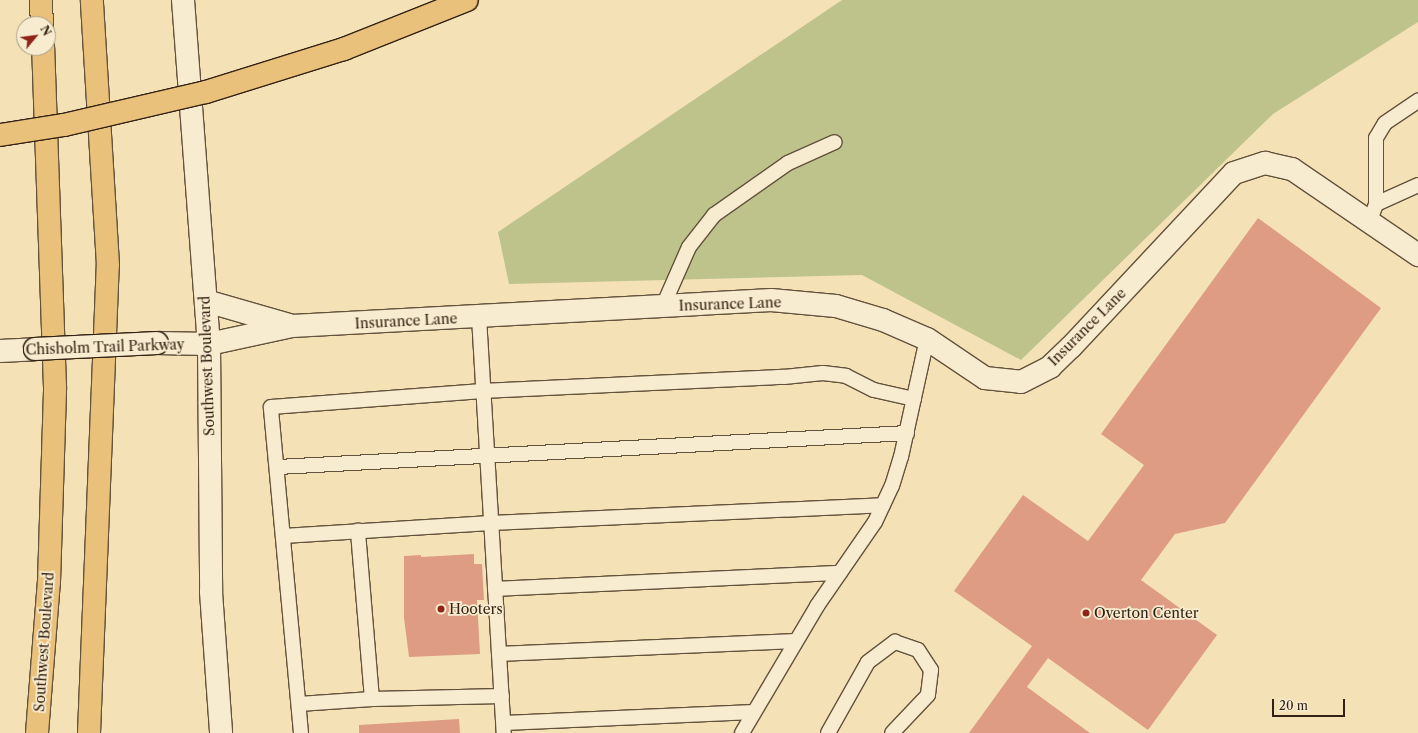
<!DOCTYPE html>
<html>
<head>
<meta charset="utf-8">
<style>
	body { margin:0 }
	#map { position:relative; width:1418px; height:733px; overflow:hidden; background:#f4e2b6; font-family:"Libre Caslon Text",serif }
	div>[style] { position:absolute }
	.green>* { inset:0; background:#bec38c }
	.building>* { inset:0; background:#df9c85 }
	.roads { filter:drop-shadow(1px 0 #63523c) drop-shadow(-1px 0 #63523c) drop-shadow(0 1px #63523c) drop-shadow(0 -1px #63523c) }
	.service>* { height:14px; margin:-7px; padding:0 7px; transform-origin:7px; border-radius:7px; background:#f8ecd0 }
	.minor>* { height:22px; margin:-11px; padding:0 11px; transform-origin:11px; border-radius:11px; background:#f8ecd0 }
	.secondary>* { height:22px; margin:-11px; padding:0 11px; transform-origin:11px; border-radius:11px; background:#f8ecd0 }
	.motorway>* { height:22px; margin:-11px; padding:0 11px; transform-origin:11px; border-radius:11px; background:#eac17b }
	.bridges { filter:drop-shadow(1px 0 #332213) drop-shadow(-1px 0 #332213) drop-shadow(0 1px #332213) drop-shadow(0 -1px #332213) }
	.secondary-bridge>* { height:22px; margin:-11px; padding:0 11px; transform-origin:11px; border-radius:11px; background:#f8ecd0 }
	.motorway-bridge>* { height:22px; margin:-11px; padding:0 11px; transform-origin:11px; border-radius:11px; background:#eac17b }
	.dots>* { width:11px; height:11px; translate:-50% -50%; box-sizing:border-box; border:2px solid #f8ecd0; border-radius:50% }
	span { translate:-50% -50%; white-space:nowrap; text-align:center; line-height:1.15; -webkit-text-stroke:3.5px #f8ecd0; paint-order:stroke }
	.street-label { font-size:14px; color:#332213 }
	.poi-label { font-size:14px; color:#332213 }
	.left { translate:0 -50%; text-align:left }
	.north { position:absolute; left:16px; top:16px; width:40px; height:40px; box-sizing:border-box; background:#f8ecd0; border:1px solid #a99b84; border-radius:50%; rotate:61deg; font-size:11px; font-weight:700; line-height:16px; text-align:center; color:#332213 }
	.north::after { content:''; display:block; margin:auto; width:14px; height:18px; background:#8f2418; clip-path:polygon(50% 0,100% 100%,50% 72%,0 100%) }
	.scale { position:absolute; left:1272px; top:699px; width:73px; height:18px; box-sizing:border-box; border:2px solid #332213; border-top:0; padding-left:5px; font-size:12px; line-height:14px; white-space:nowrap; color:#332213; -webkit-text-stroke:3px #f8ecd0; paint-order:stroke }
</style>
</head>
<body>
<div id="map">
	<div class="green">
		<i style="clip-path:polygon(842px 0,1418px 0,1418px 22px,1273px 114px,1021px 360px,862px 275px,509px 284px,498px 232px)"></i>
	</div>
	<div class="building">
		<i style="clip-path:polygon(1258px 218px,1381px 308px,1225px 523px,1175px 534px,1141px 580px,1217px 635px,1148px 730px,1048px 658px,1027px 687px,1090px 733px,969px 733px,1032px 646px,954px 591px,1023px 495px,1088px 541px,1144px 465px,1101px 434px)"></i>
		<i style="clip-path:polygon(474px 554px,474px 564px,482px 564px,484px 600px,477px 600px,480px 654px,409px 657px,404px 618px,404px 556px,421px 555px,421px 557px)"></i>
		<i style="clip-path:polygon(459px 719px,460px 733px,359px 733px,359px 725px)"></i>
	</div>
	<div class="roads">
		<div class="service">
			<i style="left:1376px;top:204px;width:46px;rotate:-24.3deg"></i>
			<i style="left:1370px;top:220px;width:17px;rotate:-69deg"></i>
			<i style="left:1376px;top:204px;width:66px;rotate:-90deg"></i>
			<i style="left:1376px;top:138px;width:17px;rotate:-59deg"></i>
			<i style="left:1385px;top:123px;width:40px;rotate:-34deg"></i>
			<i style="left:663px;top:306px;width:64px;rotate:-66.2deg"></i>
			<i style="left:689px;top:247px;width:41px;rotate:-52deg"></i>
			<i style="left:714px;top:215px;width:90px;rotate:-35.1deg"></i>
			<i style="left:788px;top:163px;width:51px;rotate:-24.1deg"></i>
			<i style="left:479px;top:317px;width:417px;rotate:86.6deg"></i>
			<i style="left:278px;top:467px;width:630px;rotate:-3.09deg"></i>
			<i style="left:283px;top:536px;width:208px;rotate:-3.6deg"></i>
			<i style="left:491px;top:523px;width:392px;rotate:-2.6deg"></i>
			<i style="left:495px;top:589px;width:345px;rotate:-2.7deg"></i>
			<i style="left:499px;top:654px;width:296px;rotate:-2.5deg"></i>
			<i style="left:372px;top:699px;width:130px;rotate:-1.3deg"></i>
			<i style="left:299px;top:704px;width:73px;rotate:-3.9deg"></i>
			<i style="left:372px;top:699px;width:169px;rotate:-94.8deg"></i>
			<i style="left:504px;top:723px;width:250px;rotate:-2.5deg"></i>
			<i style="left:301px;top:733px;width:327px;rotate:-95.3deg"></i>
			<i style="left:271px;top:407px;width:212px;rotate:-4.3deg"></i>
			<i style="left:482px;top:391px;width:302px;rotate:-2.7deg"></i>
			<i style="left:784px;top:377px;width:39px;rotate:-6deg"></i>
			<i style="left:823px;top:373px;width:23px;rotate:7deg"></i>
			<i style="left:846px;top:376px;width:31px;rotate:27deg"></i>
			<i style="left:874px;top:390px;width:41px;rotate:12.7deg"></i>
			<i style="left:742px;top:733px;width:147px;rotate:-59.4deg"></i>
			<i style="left:817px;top:606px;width:102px;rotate:-55.4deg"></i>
			<i style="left:875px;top:522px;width:40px;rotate:-65deg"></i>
			<i style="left:892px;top:486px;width:30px;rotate:-73deg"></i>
			<i style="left:901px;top:457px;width:121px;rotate:-77.6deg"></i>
			<i style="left:828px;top:733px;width:81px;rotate:-60.6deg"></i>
			<i style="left:868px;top:662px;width:34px;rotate:-37deg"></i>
			<i style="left:895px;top:642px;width:24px;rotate:19deg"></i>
			<i style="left:918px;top:650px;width:24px;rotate:57deg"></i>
			<i style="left:931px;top:670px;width:25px;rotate:97deg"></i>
			<i style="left:928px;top:695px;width:52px;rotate:133.5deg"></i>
		</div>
		<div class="minor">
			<i style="left:206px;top:301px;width:86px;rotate:16.1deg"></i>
			<i style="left:209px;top:344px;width:85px;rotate:-12.2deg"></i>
			<i style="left:292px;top:326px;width:480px;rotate:-3.1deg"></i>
			<i style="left:771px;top:300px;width:65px;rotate:5.3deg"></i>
			<i style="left:836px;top:306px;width:49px;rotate:16.6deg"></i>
			<i style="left:883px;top:320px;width:48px;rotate:23.4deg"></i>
			<i style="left:927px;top:339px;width:70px;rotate:33.9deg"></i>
			<i style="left:985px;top:378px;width:36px;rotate:6deg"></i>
			<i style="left:1021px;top:382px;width:33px;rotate:-27deg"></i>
			<i style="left:1050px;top:367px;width:29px;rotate:-44deg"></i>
			<i style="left:1071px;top:347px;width:238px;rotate:-46.9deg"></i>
			<i style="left:1234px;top:173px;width:33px;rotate:-18deg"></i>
			<i style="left:1265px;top:163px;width:28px;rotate:13deg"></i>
			<i style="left:1292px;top:169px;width:153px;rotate:34.3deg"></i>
		</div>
		<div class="secondary">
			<i style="left:183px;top:0;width:345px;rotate:85.7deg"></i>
			<i style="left:209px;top:344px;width:248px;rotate:89.5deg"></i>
			<i style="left:211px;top:592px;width:141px;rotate:85.9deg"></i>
			<i style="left:157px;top:343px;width:52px;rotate:1.1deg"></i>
			<i style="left:0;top:351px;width:35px;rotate:-3deg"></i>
		</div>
		<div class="motorway">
			<i style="left:41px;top:0;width:24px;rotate:88deg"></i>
			<i style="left:37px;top:733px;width:151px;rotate:-85.5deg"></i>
			<i style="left:49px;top:582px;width:195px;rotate:-88.2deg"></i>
			<i style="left:55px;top:387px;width:339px;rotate:-92deg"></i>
			<i style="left:89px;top:733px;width:468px;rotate:-87.7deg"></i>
			<i style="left:108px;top:265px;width:265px;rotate:-93.5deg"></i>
		</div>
	</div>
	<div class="bridges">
		<div class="secondary-bridge">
			<i style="left:35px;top:349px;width:122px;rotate:-2.8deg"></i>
		</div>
		<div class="motorway-bridge">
			<i style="left:0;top:135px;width:65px;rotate:-8.9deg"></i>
			<i style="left:64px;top:125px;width:146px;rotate:-13.1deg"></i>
			<i style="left:206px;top:92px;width:145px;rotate:-17.3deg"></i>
			<i style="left:344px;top:49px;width:132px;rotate:-21.7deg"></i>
		</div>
	</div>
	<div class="dots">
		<i style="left:441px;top:609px;background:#8f2418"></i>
		<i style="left:1086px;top:613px;background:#8f2418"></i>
	</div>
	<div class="street-label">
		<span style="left:730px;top:304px;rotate:-2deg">Insurance Lane</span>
		<span style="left:406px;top:321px;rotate:-3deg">Insurance Lane</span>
		<span style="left:1087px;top:327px;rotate:-45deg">Insurance Lane</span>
		<span style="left:105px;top:347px;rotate:-2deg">Chisholm Trail Parkway</span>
		<span style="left:207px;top:366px;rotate:-92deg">Southwest Boulevard</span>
		<span style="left:44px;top:642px;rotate:-86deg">Southwest Boulevard</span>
	</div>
	<div class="poi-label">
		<span class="left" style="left:449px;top:609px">Hooters</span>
		<span class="left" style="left:1094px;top:613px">Overton Center</span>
	</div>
	<div class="north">N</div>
	<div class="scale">20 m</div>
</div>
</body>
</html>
